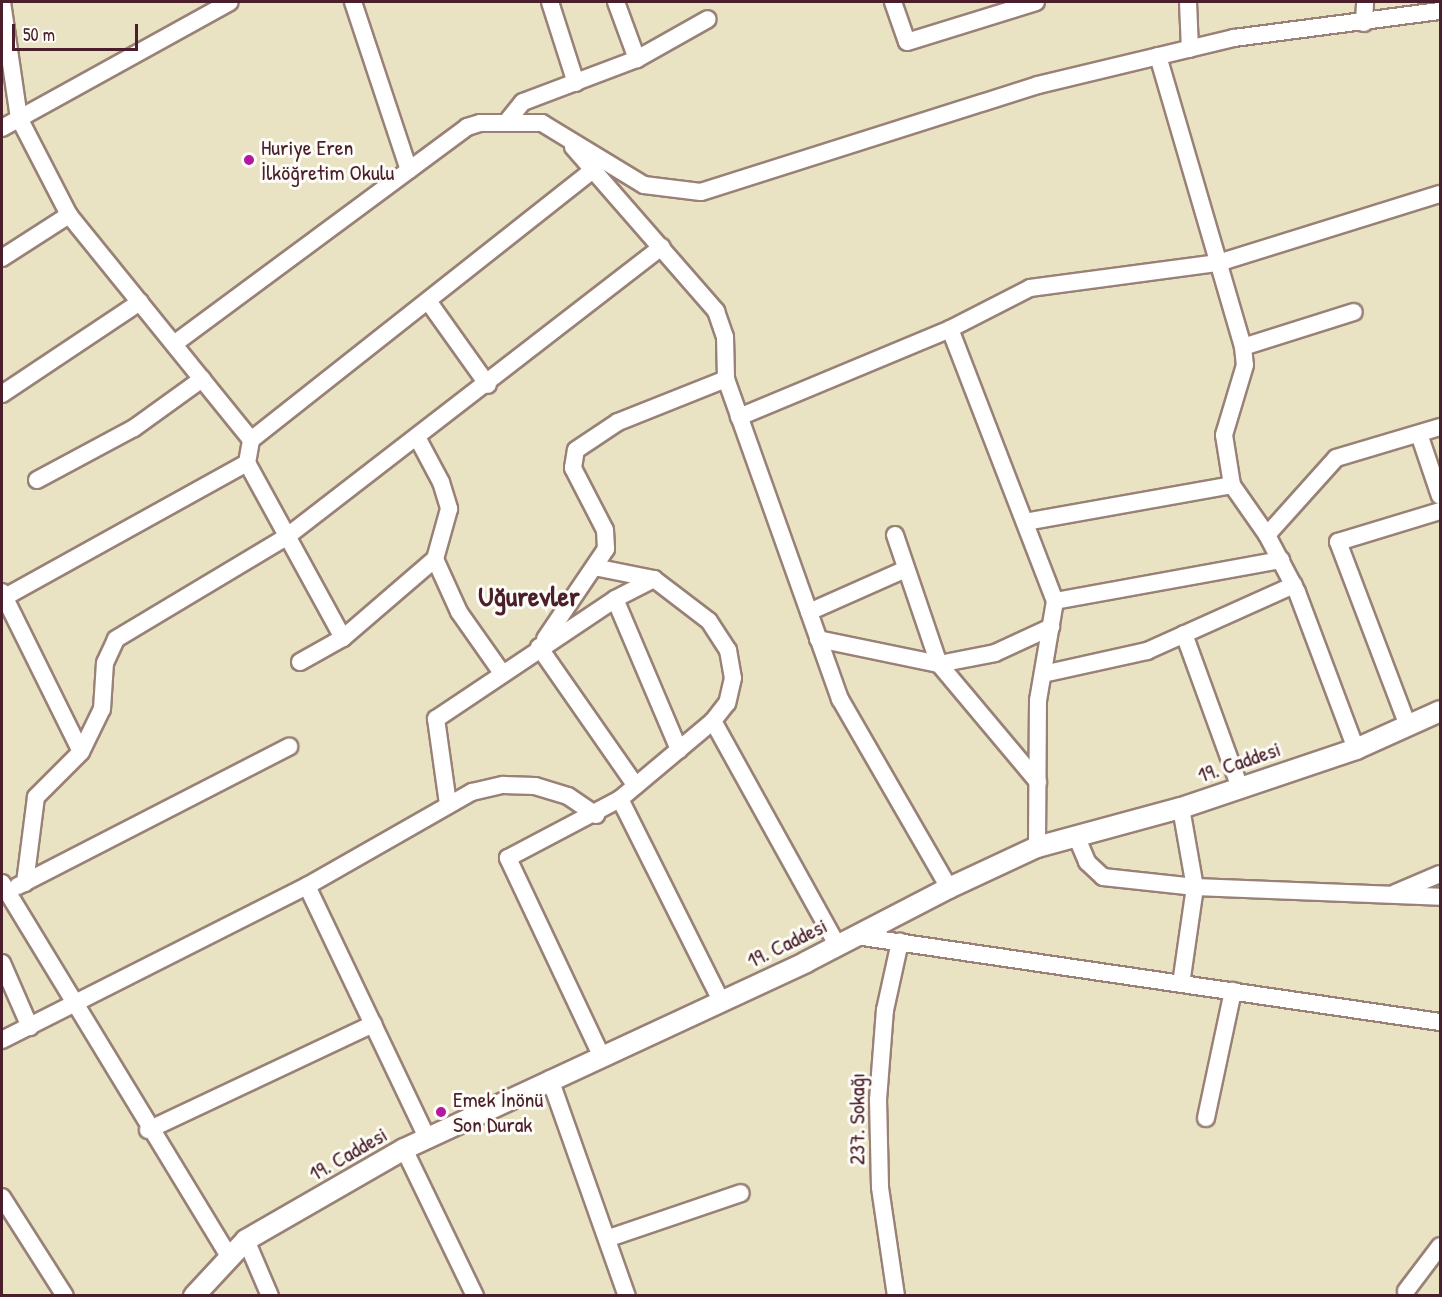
<!DOCTYPE html>
<html>
<head>
<meta charset="utf-8">
<style>
	body { margin:0 }
	#map { position:relative; width:1442px; height:1297px; overflow:hidden; background:#e9e3c3; font-family:"Patrick Hand",sans-serif }
	div>[style] { position:absolute }
	.roads { filter:drop-shadow(2px 0 #9a8177) drop-shadow(-2px 0 #9a8177) drop-shadow(0 2px #9a8177) drop-shadow(0 -2px #9a8177) }
	.minor>* { height:16px; margin:-8px; padding:0 8px; transform-origin:8px; border-radius:8px; background:#fff }
	.tertiary>* { height:20px; margin:-10px; padding:0 10px; transform-origin:10px; border-radius:10px; background:#fff }
	.dots>* { width:16px; height:16px; translate:-50% -50%; box-sizing:border-box; border:3px solid #fdfcf7; border-radius:50% }
	span { translate:-50% -50%; white-space:nowrap; text-align:center; line-height:1.15; -webkit-text-stroke:6px #fdfcf7; paint-order:stroke }
	.poi-label { font-size:22px; color:#4a1f2b }
	.left { translate:0 -50%; text-align:left }
	.street-label { font-size:22px; color:#4a1f2b }
	.district-label { font-size:28px; color:#4a1f2b; font-weight:700 }
	.frame { position:absolute; inset:0; border:3px solid #4a1f2b; pointer-events:none }
	.scale { position:absolute; left:12px; top:24px; width:126px; height:27px; box-sizing:border-box; border:3px solid #4a1f2b; border-top:0; padding-left:8px; font-size:18px; line-height:21px; white-space:nowrap; color:#4a1f2b; -webkit-text-stroke:4px #fdfcf7; paint-order:stroke }
</style>
</head>
<body>
<div id="map">
	<div class="roads">
		<div class="minor">
			<i style="left:2px;top:2px;width:117px;rotate:81.7deg"></i>
			<i style="left:19px;top:118px;width:109px;rotate:62.7deg"></i>
			<i style="left:69px;top:215px;width:289px;rotate:51deg"></i>
			<i style="left:353px;top:2px;width:177px;rotate:71.6deg"></i>
			<i style="left:550px;top:2px;width:85px;rotate:72.2deg"></i>
			<i style="left:616px;top:2px;width:61px;rotate:69.8deg"></i>
			<i style="left:893px;top:2px;width:42px;rotate:70.7deg"></i>
			<i style="left:907px;top:42px;width:135px;rotate:-17.2deg"></i>
			<i style="left:1188px;top:2px;width:47px;rotate:87.6deg"></i>
			<i style="left:1364px;top:23px;width:21px;rotate:-87deg"></i>
			<i style="left:1158px;top:56px;width:303px;rotate:73.7deg"></i>
			<i style="left:1243px;top:347px;width:18px;rotate:84deg"></i>
			<i style="left:1245px;top:365px;width:73px;rotate:106.7deg"></i>
			<i style="left:1224px;top:435px;width:51px;rotate:80.9deg"></i>
			<i style="left:509px;top:119px;width:22px;rotate:-51deg"></i>
			<i style="left:523px;top:102px;width:122px;rotate:-20.7deg"></i>
			<i style="left:637px;top:59px;width:81px;rotate:-29.4deg"></i>
			<i style="left:2px;top:128px;width:260px;rotate:-28.9deg"></i>
			<i style="left:573px;top:147px;width:218px;rotate:48.9deg"></i>
			<i style="left:716px;top:311px;width:28px;rotate:71deg"></i>
			<i style="left:725px;top:337px;width:42px;rotate:88.6deg"></i>
			<i style="left:726px;top:379px;width:340px;rotate:70.4deg"></i>
			<i style="left:840px;top:699px;width:218px;rotate:60deg"></i>
			<i style="left:2px;top:258px;width:80px;rotate:-32.7deg"></i>
			<i style="left:428px;top:301px;width:103px;rotate:54.5deg"></i>
			<i style="left:950px;top:329px;width:292px;rotate:68.9deg"></i>
			<i style="left:1055px;top:601px;width:100px;rotate:99.7deg"></i>
			<i style="left:1038px;top:700px;width:147px;rotate:90.4deg"></i>
			<i style="left:174px;top:344px;width:365px;rotate:-36.5deg"></i>
			<i style="left:467px;top:127px;width:14px;rotate:-17deg"></i>
			<i style="left:480px;top:123px;width:62px"></i>
			<i style="left:542px;top:123px;width:119px;rotate:31.3deg"></i>
			<i style="left:644px;top:185px;width:57px;rotate:7deg"></i>
			<i style="left:701px;top:192px;width:354px;rotate:-17.6deg"></i>
			<i style="left:1038px;top:85px;width:202px;rotate:-13.5deg"></i>
			<i style="left:1234px;top:38px;width:208px;rotate:-7.5deg"></i>
			<i style="left:1243px;top:347px;width:116px;rotate:-17.5deg"></i>
			<i style="left:2px;top:394px;width:166px;rotate:-33.7deg"></i>
			<i style="left:739px;top:417px;width:229px;rotate:-22.6deg"></i>
			<i style="left:950px;top:329px;width:90px;rotate:-27.1deg"></i>
			<i style="left:1030px;top:288px;width:190px;rotate:-7.6deg"></i>
			<i style="left:1218px;top:263px;width:232px;rotate:-17.3deg"></i>
			<i style="left:1419px;top:434px;width:65px;rotate:71.3deg"></i>
			<i style="left:418px;top:439px;width:49px;rotate:61.9deg"></i>
			<i style="left:441px;top:482px;width:28px;rotate:73deg"></i>
			<i style="left:449px;top:509px;width:52px;rotate:105.6deg"></i>
			<i style="left:435px;top:559px;width:58px;rotate:65.6deg"></i>
			<i style="left:459px;top:612px;width:75px;rotate:54.8deg"></i>
			<i style="left:37px;top:480px;width:110px;rotate:-28.2deg"></i>
			<i style="left:134px;top:428px;width:84px;rotate:-35.8deg"></i>
			<i style="left:1025px;top:522px;width:210px;rotate:-10.1deg"></i>
			<i style="left:1232px;top:485px;width:61px;rotate:55deg"></i>
			<i style="left:895px;top:535px;width:136px;rotate:71.2deg"></i>
			<i style="left:939px;top:664px;width:154px;rotate:50deg"></i>
			<i style="left:599px;top:568px;width:56px;rotate:11.3deg"></i>
			<i style="left:2px;top:592px;width:178px;rotate:63.7deg"></i>
			<i style="left:81px;top:752px;width:64px;rotate:135deg"></i>
			<i style="left:36px;top:797px;width:87px;rotate:97.3deg"></i>
			<i style="left:5px;top:597px;width:277px;rotate:-29deg"></i>
			<i style="left:615px;top:599px;width:44px;rotate:-27.1deg"></i>
			<i style="left:654px;top:579px;width:69px;rotate:37.4deg"></i>
			<i style="left:709px;top:621px;width:35px;rotate:57deg"></i>
			<i style="left:728px;top:650px;width:28px;rotate:80deg"></i>
			<i style="left:733px;top:678px;width:26px;rotate:103deg"></i>
			<i style="left:727px;top:703px;width:23px;rotate:128deg"></i>
			<i style="left:1055px;top:601px;width:230px;rotate:-10.3deg"></i>
			<i style="left:809px;top:612px;width:106px;rotate:-23.9deg"></i>
			<i style="left:1184px;top:634px;width:161px;rotate:70deg"></i>
			<i style="left:343px;top:638px;width:200px;rotate:-118.7deg"></i>
			<i style="left:247px;top:463px;width:23px;rotate:-80deg"></i>
			<i style="left:251px;top:440px;width:436px;rotate:-38.3deg"></i>
			<i style="left:545px;top:639px;width:109px;rotate:-55.9deg"></i>
			<i style="left:606px;top:549px;width:19px;rotate:-93deg"></i>
			<i style="left:605px;top:530px;width:70px;rotate:-117.3deg"></i>
			<i style="left:573px;top:468px;width:18px;rotate:-81deg"></i>
			<i style="left:576px;top:450px;width:50px;rotate:-33.7deg"></i>
			<i style="left:618px;top:422px;width:116px;rotate:-21.7deg"></i>
			<i style="left:818px;top:639px;width:124px;rotate:11.7deg"></i>
			<i style="left:939px;top:664px;width:57px;rotate:-11.1deg"></i>
			<i style="left:995px;top:653px;width:62px;rotate:-24.9deg"></i>
			<i style="left:539px;top:647px;width:169px;rotate:55.1deg"></i>
			<i style="left:300px;top:662px;width:49px;rotate:-29.2deg"></i>
			<i style="left:343px;top:638px;width:121px;rotate:-40.7deg"></i>
			<i style="left:1043px;top:674px;width:107px;rotate:-12.5deg"></i>
			<i style="left:1147px;top:651px;width:161px;rotate:-24.2deg"></i>
			<i style="left:1408px;top:726px;width:197px;rotate:-110.8deg"></i>
			<i style="left:1338px;top:542px;width:107px;rotate:-16.9deg"></i>
			<i style="left:1356px;top:749px;width:168px;rotate:-110.6deg"></i>
			<i style="left:1297px;top:592px;width:64px;rotate:-117.8deg"></i>
			<i style="left:1267px;top:535px;width:103px;rotate:-48.1deg"></i>
			<i style="left:1336px;top:458px;width:109px;rotate:-16.6deg"></i>
			<i style="left:81px;top:752px;width:48px;rotate:-64deg"></i>
			<i style="left:102px;top:709px;width:46px;rotate:-86.3deg"></i>
			<i style="left:105px;top:663px;width:26px;rotate:-65deg"></i>
			<i style="left:116px;top:639px;width:197px;rotate:-30.9deg"></i>
			<i style="left:285px;top:538px;width:476px;rotate:-37.7deg"></i>
			<i style="left:620px;top:799px;width:226px;rotate:63.4deg"></i>
			<i style="left:448px;top:804px;width:86px;rotate:-98deg"></i>
			<i style="left:436px;top:719px;width:216px;rotate:-33.8deg"></i>
			<i style="left:615px;top:599px;width:164px;rotate:67deg"></i>
			<i style="left:1181px;top:808px;width:80px;rotate:80deg"></i>
			<i style="left:1195px;top:887px;width:98px;rotate:98.2deg"></i>
			<i style="left:1077px;top:838px;width:26px;rotate:67deg"></i>
			<i style="left:1087px;top:862px;width:22px;rotate:43deg"></i>
			<i style="left:1103px;top:877px;width:93px;rotate:6.2deg"></i>
			<i style="left:1195px;top:887px;width:245px;rotate:2.3deg"></i>
			<i style="left:2px;top:883px;width:437px;rotate:58.7deg"></i>
			<i style="left:18px;top:886px;width:305px;rotate:-27.2deg"></i>
			<i style="left:307px;top:886px;width:279px;rotate:64.5deg"></i>
			<i style="left:1395px;top:893px;width:49px;rotate:-22.9deg"></i>
			<i style="left:856px;top:936px;width:590px;rotate:8.38deg"></i>
			<i style="left:2px;top:963px;width:70px;rotate:66.4deg"></i>
			<i style="left:2px;top:1040px;width:342px;rotate:-26.8deg"></i>
			<i style="left:307px;top:886px;width:190px;rotate:-29.7deg"></i>
			<i style="left:472px;top:792px;width:32px;rotate:-13deg"></i>
			<i style="left:503px;top:785px;width:32px;rotate:2deg"></i>
			<i style="left:535px;top:786px;width:34px;rotate:17deg"></i>
			<i style="left:568px;top:796px;width:34px;rotate:34deg"></i>
			<i style="left:601px;top:1055px;width:218px;rotate:-115.3deg"></i>
			<i style="left:508px;top:858px;width:127px;rotate:-27.8deg"></i>
			<i style="left:620px;top:799px;width:121px;rotate:-40deg"></i>
			<i style="left:713px;top:721px;width:256px;rotate:61deg"></i>
			<i style="left:550px;top:1079px;width:230px;rotate:70.5deg"></i>
			<i style="left:1206px;top:1118px;width:130px;rotate:-78deg"></i>
			<i style="left:148px;top:1130px;width:249px;rotate:-25.2deg"></i>
			<i style="left:404px;top:1149px;width:163px;rotate:64.2deg"></i>
			<i style="left:2px;top:1197px;width:117px;rotate:57.5deg"></i>
			<i style="left:609px;top:1238px;width:139px;rotate:-18.8deg"></i>
			<i style="left:246px;top:1240px;width:61px;rotate:66.8deg"></i>
			<i style="left:1406px;top:1291px;width:56px;rotate:-52.9deg"></i>
			<i style="left:896px;top:1296px;width:110px;rotate:-98.4deg"></i>
			<i style="left:880px;top:1187px;width:87px;rotate:-91.3deg"></i>
			<i style="left:878px;top:1100px;width:90px;rotate:-85.6deg"></i>
			<i style="left:885px;top:1010px;width:70px;rotate:-77.6deg"></i>
		</div>
		<div class="tertiary">
			<i style="left:194px;top:1296px;width:76px;rotate:-47.1deg"></i>
			<i style="left:246px;top:1240px;width:182px;rotate:-29.9deg"></i>
			<i style="left:404px;top:1149px;width:443px;rotate:-24.9deg"></i>
			<i style="left:806px;top:962px;width:161px;rotate:-27.4deg"></i>
			<i style="left:949px;top:888px;width:97px;rotate:-25deg"></i>
			<i style="left:1037px;top:847px;width:149px;rotate:-15.2deg"></i>
			<i style="left:1181px;top:808px;width:185px;rotate:-18.6deg"></i>
			<i style="left:1356px;top:749px;width:92px;rotate:-24.3deg"></i>
		</div>
	</div>
	<div class="dots">
		<i style="left:249px;top:160px;background:#b5179e"></i>
		<i style="left:441px;top:1112px;background:#b5179e"></i>
	</div>
	<div class="poi-label">
		<span class="left" style="left:261px;top:160px">Huriye Eren<br>İlköğretim Okulu</span>
		<span class="left" style="left:453px;top:1112px">Emek İnönü<br>Son Durak</span>
	</div>
	<div class="street-label">
		<span style="left:1239px;top:762px;rotate:-19deg">19. Caddesi</span>
		<span style="left:787px;top:943px;rotate:-26deg">19. Caddesi</span>
		<span style="left:857px;top:1119px;rotate:-90deg">237. Sokağı</span>
		<span style="left:348px;top:1154px;rotate:-30deg">19. Caddesi</span>
	</div>
	<div class="district-label">
		<span style="left:529px;top:596px">Uğurevler</span>
	</div>
	<div class="frame"></div>
	<div class="scale">50 m</div>
</div>
</body>
</html>
